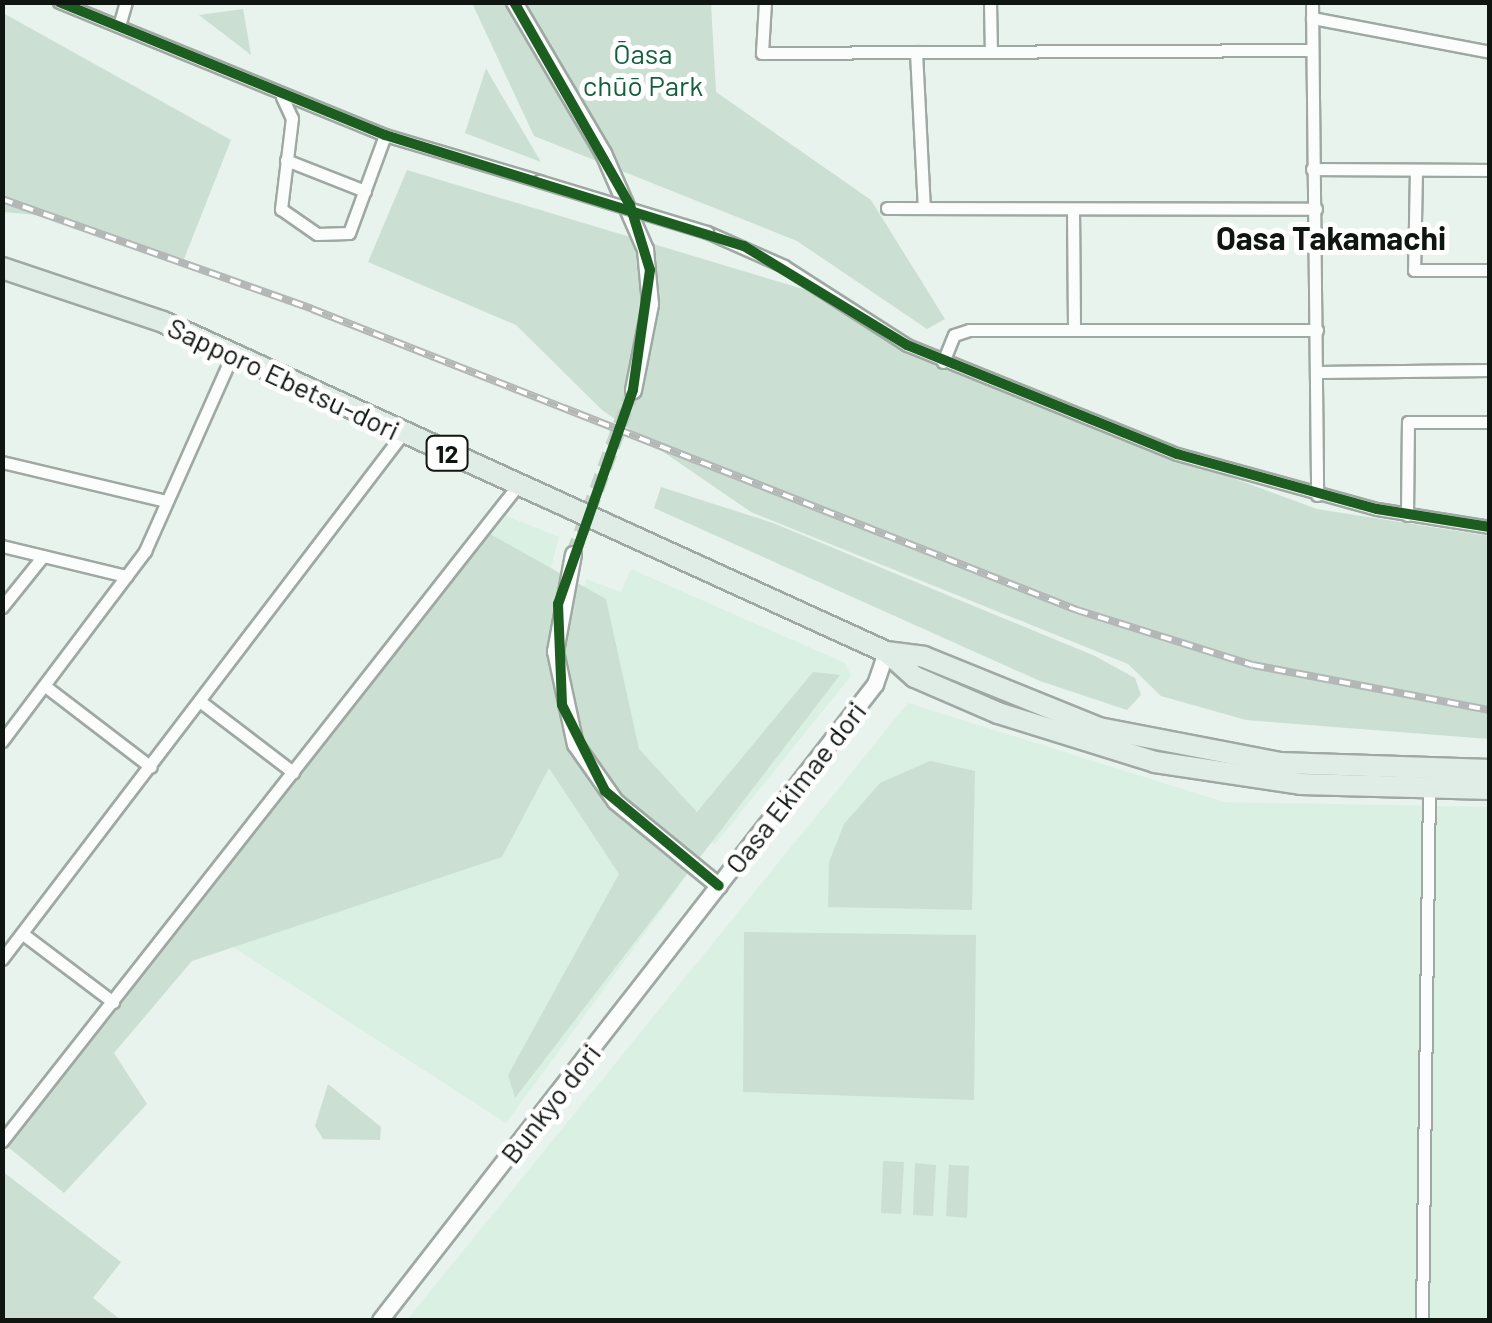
<!DOCTYPE html>
<html>
<head>
<meta charset="utf-8">
<style>
	body { margin:0 }
	#map { position:relative; width:1492px; height:1323px; overflow:hidden; background:#e7f3ec; font-family:Barlow,sans-serif }
	div>[style] { position:absolute }
	.built>* { inset:0; background:#daf0e3 }
	.green>* { inset:0; background:#cbe0d3 }
	.tertiary-tunnel>* { height:15px; margin-top:-7.5px; transform-origin:0; background:repeating-linear-gradient(90deg,#c7d2cb 0 15px,transparent 0 23px) }
	.roads { filter:drop-shadow(2px 0 #9fa8a3) drop-shadow(-2px 0 #9fa8a3) drop-shadow(0 2px #9fa8a3) drop-shadow(0 -2px #9fa8a3) }
	.minor>* { height:11px; margin:-5.5px; padding:0 5.5px; transform-origin:5.5px; border-radius:5.5px; background:#fbfdfc }
	.tertiary>* { height:15px; margin:-7.5px; padding:0 7.5px; transform-origin:7.5px; border-radius:7.5px; background:#fbfdfc }
	.trunk>* { height:20px; margin:-10px; padding:0 10px; transform-origin:10px; border-radius:10px; background:#e0ece6 }
	.rail>* { height:8px; margin-top:-4px; transform-origin:0; background:repeating-linear-gradient(90deg,#fff 0 11px,#b3b7b5 0 22px); box-sizing:border-box; border-block:2px solid #b3b7b5 }
	.bridges { filter:drop-shadow(2px 0 #9fa8a3) drop-shadow(-2px 0 #9fa8a3) drop-shadow(0 2px #9fa8a3) drop-shadow(0 -2px #9fa8a3) }
	.minor-bridge>* { height:11px; margin:-5.5px; padding:0 5.5px; transform-origin:5.5px; border-radius:5.5px; background:#fbfdfc }
	.cycleway>* { height:10px; margin:-5px; padding:0 5px; transform-origin:5px; border-radius:5px; background:#1b5e20 }
	span { translate:-50% -50%; white-space:nowrap; text-align:center; line-height:1.15; -webkit-text-stroke:10px #fff; paint-order:stroke }
	.shield-label span { padding:2px 8px; background:#fff; border:2px solid; border-radius:8px; -webkit-text-stroke-width:0 }
	.shield-label { font-size:25px; color:#0f1612; font-weight:700 }
	.park-label { font-size:28px; color:#145f3d }
	.street-label { font-size:28px; color:#0f1612 }
	.quarter-label { font-size:32px; color:#0f1612; font-weight:700 }
	.frame { position:absolute; inset:0; border:5px solid #0f1612; pointer-events:none }
</style>
</head>
<body>
<div id="map">
	<div class="built">
		<i style="clip-path:polygon(504px 515px,559px 537px,540px 610px,680px 885px,506px 1123px,182px 914px)"></i>
		<i style="clip-path:polygon(631px 569px,845px 663px,851px 676px,715px 844px,658px 815px,576px 617px,586px 579px,621px 592px)"></i>
		<i style="clip-path:polygon(908px 703px,1224px 802px,1489px 807px,1489px 1320px,407px 1320px)"></i>
	</div>
	<div class="green">
		<i style="clip-path:polygon(472px 3px,711px 3px,716px 92px,871px 200px,945px 319px,927px 329px,797px 241px,534px 136px)"></i>
		<i style="clip-path:polygon(243px 9px,251px 55px,199px 15px)"></i>
		<i style="clip-path:polygon(3px 13px,231px 140px,184px 259px,50px 216px,3px 212px)"></i>
		<i style="clip-path:polygon(486px 68px,492px 79px,541px 162px,465px 133px)"></i>
		<i style="clip-path:polygon(407px 170px,813px 292px,1103px 430px,1317px 509px,1489px 536px,1489px 739px,1246px 720px,1161px 696px,1128px 664px,751px 512px,602px 410px,516px 325px,368px 262px)"></i>
		<i style="clip-path:polygon(661px 487px,773px 523px,1095px 656px,1135px 678px,1141px 695px,1127px 710px,1040px 681px,654px 508px)"></i>
		<i style="clip-path:polygon(490px 534px,606px 599px,639px 749px,697px 812px,813px 672px,840px 675px,515px 1098px,508px 1075px,619px 874px,549px 768px,502px 857px,192px 961px,114px 1053px,147px 1104px,64px 1193px,8px 1147px)"></i>
		<i style="clip-path:polygon(930px 761px,975px 771px,972px 910px,828px 907px,829px 862px,844px 824px,880px 783px)"></i>
		<i style="clip-path:polygon(744px 932px,976px 935px,974px 1100px,743px 1092px)"></i>
		<i style="clip-path:polygon(328px 1084px,381px 1127px,380px 1140px,323px 1139px,315px 1126px)"></i>
		<i style="clip-path:polygon(883px 1161px,904px 1162px,901px 1214px,881px 1213px)"></i>
		<i style="clip-path:polygon(915px 1163px,936px 1165px,933px 1216px,913px 1215px)"></i>
		<i style="clip-path:polygon(949px 1165px,969px 1166px,967px 1218px,946px 1216px)"></i>
		<i style="clip-path:polygon(2px 1171px,121px 1262px,93px 1298px,121px 1320px,3px 1320px)"></i>
	</div>
	<div class="tertiary-tunnel">
		<i style="left:573px;top:554px;width:175px;rotate:-69.9deg"></i>
	</div>
	<div class="roads">
		<div class="minor">
			<i style="left:59px;top:2px;width:352px;rotate:22.2deg"></i>
			<i style="left:385px;top:135px;width:161px;rotate:16.6deg"></i>
			<i style="left:765px;top:2px;width:51px;rotate:93.4deg"></i>
			<i style="left:762px;top:53px;width:550px;rotate:-0.31deg"></i>
			<i style="left:990px;top:2px;width:50px;rotate:88.9deg"></i>
			<i style="left:1312px;top:2px;width:493px;rotate:89.4deg"></i>
			<i style="left:1312px;top:18px;width:181px;rotate:10.8deg"></i>
			<i style="left:119px;top:26px;width:25px;rotate:-74deg"></i>
			<i style="left:916px;top:52px;width:156px;rotate:87.1deg"></i>
			<i style="left:282px;top:97px;width:23px;rotate:65deg"></i>
			<i style="left:292px;top:118px;width:92px;rotate:96.9deg"></i>
			<i style="left:281px;top:209px;width:44px;rotate:34.8deg"></i>
			<i style="left:317px;top:234px;width:32px;rotate:-2deg"></i>
			<i style="left:349px;top:233px;width:104px;rotate:-69.8deg"></i>
			<i style="left:286px;top:160px;width:85px;rotate:21.4deg"></i>
			<i style="left:1312px;top:169px;width:178px;rotate:0.3deg"></i>
			<i style="left:1416px;top:170px;width:100px;rotate:91.1deg"></i>
			<i style="left:1414px;top:270px;width:76px"></i>
			<i style="left:887px;top:208px;width:429px;rotate:0.1deg"></i>
			<i style="left:1073px;top:209px;width:121px;rotate:89.5deg"></i>
			<i style="left:707px;top:232px;width:84px;rotate:23.8deg"></i>
			<i style="left:784px;top:266px;width:146px;rotate:32.7deg"></i>
			<i style="left:907px;top:345px;width:291px;rotate:22deg"></i>
			<i style="left:1177px;top:454px;width:207px;rotate:15.4deg"></i>
			<i style="left:1377px;top:509px;width:114px;rotate:9.1deg"></i>
			<i style="left:943px;top:362px;width:29px;rotate:-68deg"></i>
			<i style="left:954px;top:335px;width:16px;rotate:-18deg"></i>
			<i style="left:969px;top:330px;width:348px"></i>
			<i style="left:1318px;top:372px;width:172px;rotate:-0.7deg"></i>
			<i style="left:2px;top:462px;width:169px;rotate:13.4deg"></i>
			<i style="left:1407px;top:515px;width:93px;rotate:-89.4deg"></i>
			<i style="left:1408px;top:422px;width:82px"></i>
			<i style="left:2px;top:546px;width:128px;rotate:13.6deg"></i>
			<i style="left:2px;top:607px;width:65px;rotate:-51.2deg"></i>
			<i style="left:45px;top:686px;width:133px;rotate:37.4deg"></i>
			<i style="left:201px;top:702px;width:116px;rotate:37.3deg"></i>
			<i style="left:2px;top:741px;width:238px;rotate:-53deg"></i>
			<i style="left:145px;top:551px;width:217px;rotate:-66deg"></i>
			<i style="left:23px;top:934px;width:113px;rotate:37.1deg"></i>
			<i style="left:2px;top:959px;width:661px;rotate:-52.68deg"></i>
			<i style="left:2px;top:1141px;width:835px;rotate:-51.81deg"></i>
			<i style="left:1422px;top:1320px;width:535px;rotate:-89.25deg"></i>
		</div>
		<div class="tertiary">
			<i style="left:514px;top:2px;width:175px;rotate:59.5deg"></i>
			<i style="left:603px;top:153px;width:105px;rotate:66.4deg"></i>
			<i style="left:645px;top:249px;width:55px;rotate:84.8deg"></i>
			<i style="left:650px;top:304px;width:88px;rotate:101.2deg"></i>
			<i style="left:573px;top:554px;width:99px;rotate:100.5deg"></i>
			<i style="left:555px;top:651px;width:95px;rotate:77.9deg"></i>
			<i style="left:575px;top:744px;width:70px;rotate:54.9deg"></i>
			<i style="left:615px;top:801px;width:134px;rotate:39.3deg"></i>
			<i style="left:380px;top:1320px;width:806px;rotate:-52.11deg"></i>
			<i style="left:875px;top:684px;width:34px;rotate:-71deg"></i>
		</div>
		<div class="trunk">
			<i style="left:2px;top:268px;width:170px;rotate:18.5deg"></i>
			<i style="left:163px;top:322px;width:795px;rotate:24.53deg"></i>
			<i style="left:886px;top:652px;width:38px;rotate:7deg"></i>
			<i style="left:924px;top:657px;width:189px;rotate:22.1deg"></i>
			<i style="left:1099px;top:728px;width:185px;rotate:10.9deg"></i>
			<i style="left:1281px;top:763px;width:209px;rotate:1.9deg"></i>
			<i style="left:888px;top:653px;width:36px;rotate:42deg"></i>
			<i style="left:915px;top:677px;width:90px;rotate:23.4deg"></i>
			<i style="left:998px;top:713px;width:164px;rotate:17.3deg"></i>
			<i style="left:1155px;top:762px;width:147px;rotate:8.6deg"></i>
			<i style="left:1300px;top:784px;width:190px;rotate:1.5deg"></i>
		</div>
	</div>
	<div class="rail">
		<i style="left:2px;top:199px;width:329px;rotate:19.5deg"></i>
		<i style="left:312px;top:309px;width:822px;rotate:21.48deg"></i>
		<i style="left:1077px;top:610px;width:184px;rotate:17.4deg"></i>
		<i style="left:1253px;top:665px;width:241px;rotate:10.8deg"></i>
	</div>
	<div class="bridges">
		<div class="minor-bridge">
			<i style="left:539px;top:181px;width:176px;rotate:16.9deg"></i>
		</div>
	</div>
	<div class="cycleway">
		<i style="left:59px;top:2px;width:352px;rotate:22.2deg"></i>
		<i style="left:385px;top:135px;width:376px;rotate:17.2deg"></i>
		<i style="left:744px;top:246px;width:191px;rotate:31.3deg"></i>
		<i style="left:907px;top:345px;width:291px;rotate:22deg"></i>
		<i style="left:1177px;top:454px;width:207px;rotate:15.4deg"></i>
		<i style="left:1377px;top:509px;width:114px;rotate:9.1deg"></i>
		<i style="left:514px;top:2px;width:234px;rotate:60.3deg"></i>
		<i style="left:630px;top:205px;width:68px;rotate:72.9deg"></i>
		<i style="left:650px;top:270px;width:121px;rotate:98.1deg"></i>
		<i style="left:633px;top:390px;width:227px;rotate:109.3deg"></i>
		<i style="left:558px;top:604px;width:101px;rotate:87.7deg"></i>
		<i style="left:562px;top:705px;width:96px;rotate:63.4deg"></i>
		<i style="left:605px;top:791px;width:148px;rotate:39.8deg"></i>
	</div>
	<div class="shield-label">
		<span style="left:447px;top:453px">12</span>
	</div>
	<div class="park-label">
		<span style="left:643px;top:69px">Ōasa<br>chūō Park</span>
	</div>
	<div class="street-label">
		<span style="left:284px;top:378px;rotate:25deg">Sapporo Ebetsu-dori</span>
		<span style="left:795px;top:787px;rotate:-52deg">Oasa Ekimae dori</span>
		<span style="left:550px;top:1103px;rotate:-52deg">Bunkyo dori</span>
	</div>
	<div class="quarter-label">
		<span style="left:1331px;top:237px">Oasa Takamachi</span>
	</div>
	<div class="frame"></div>
</div>
</body>
</html>
